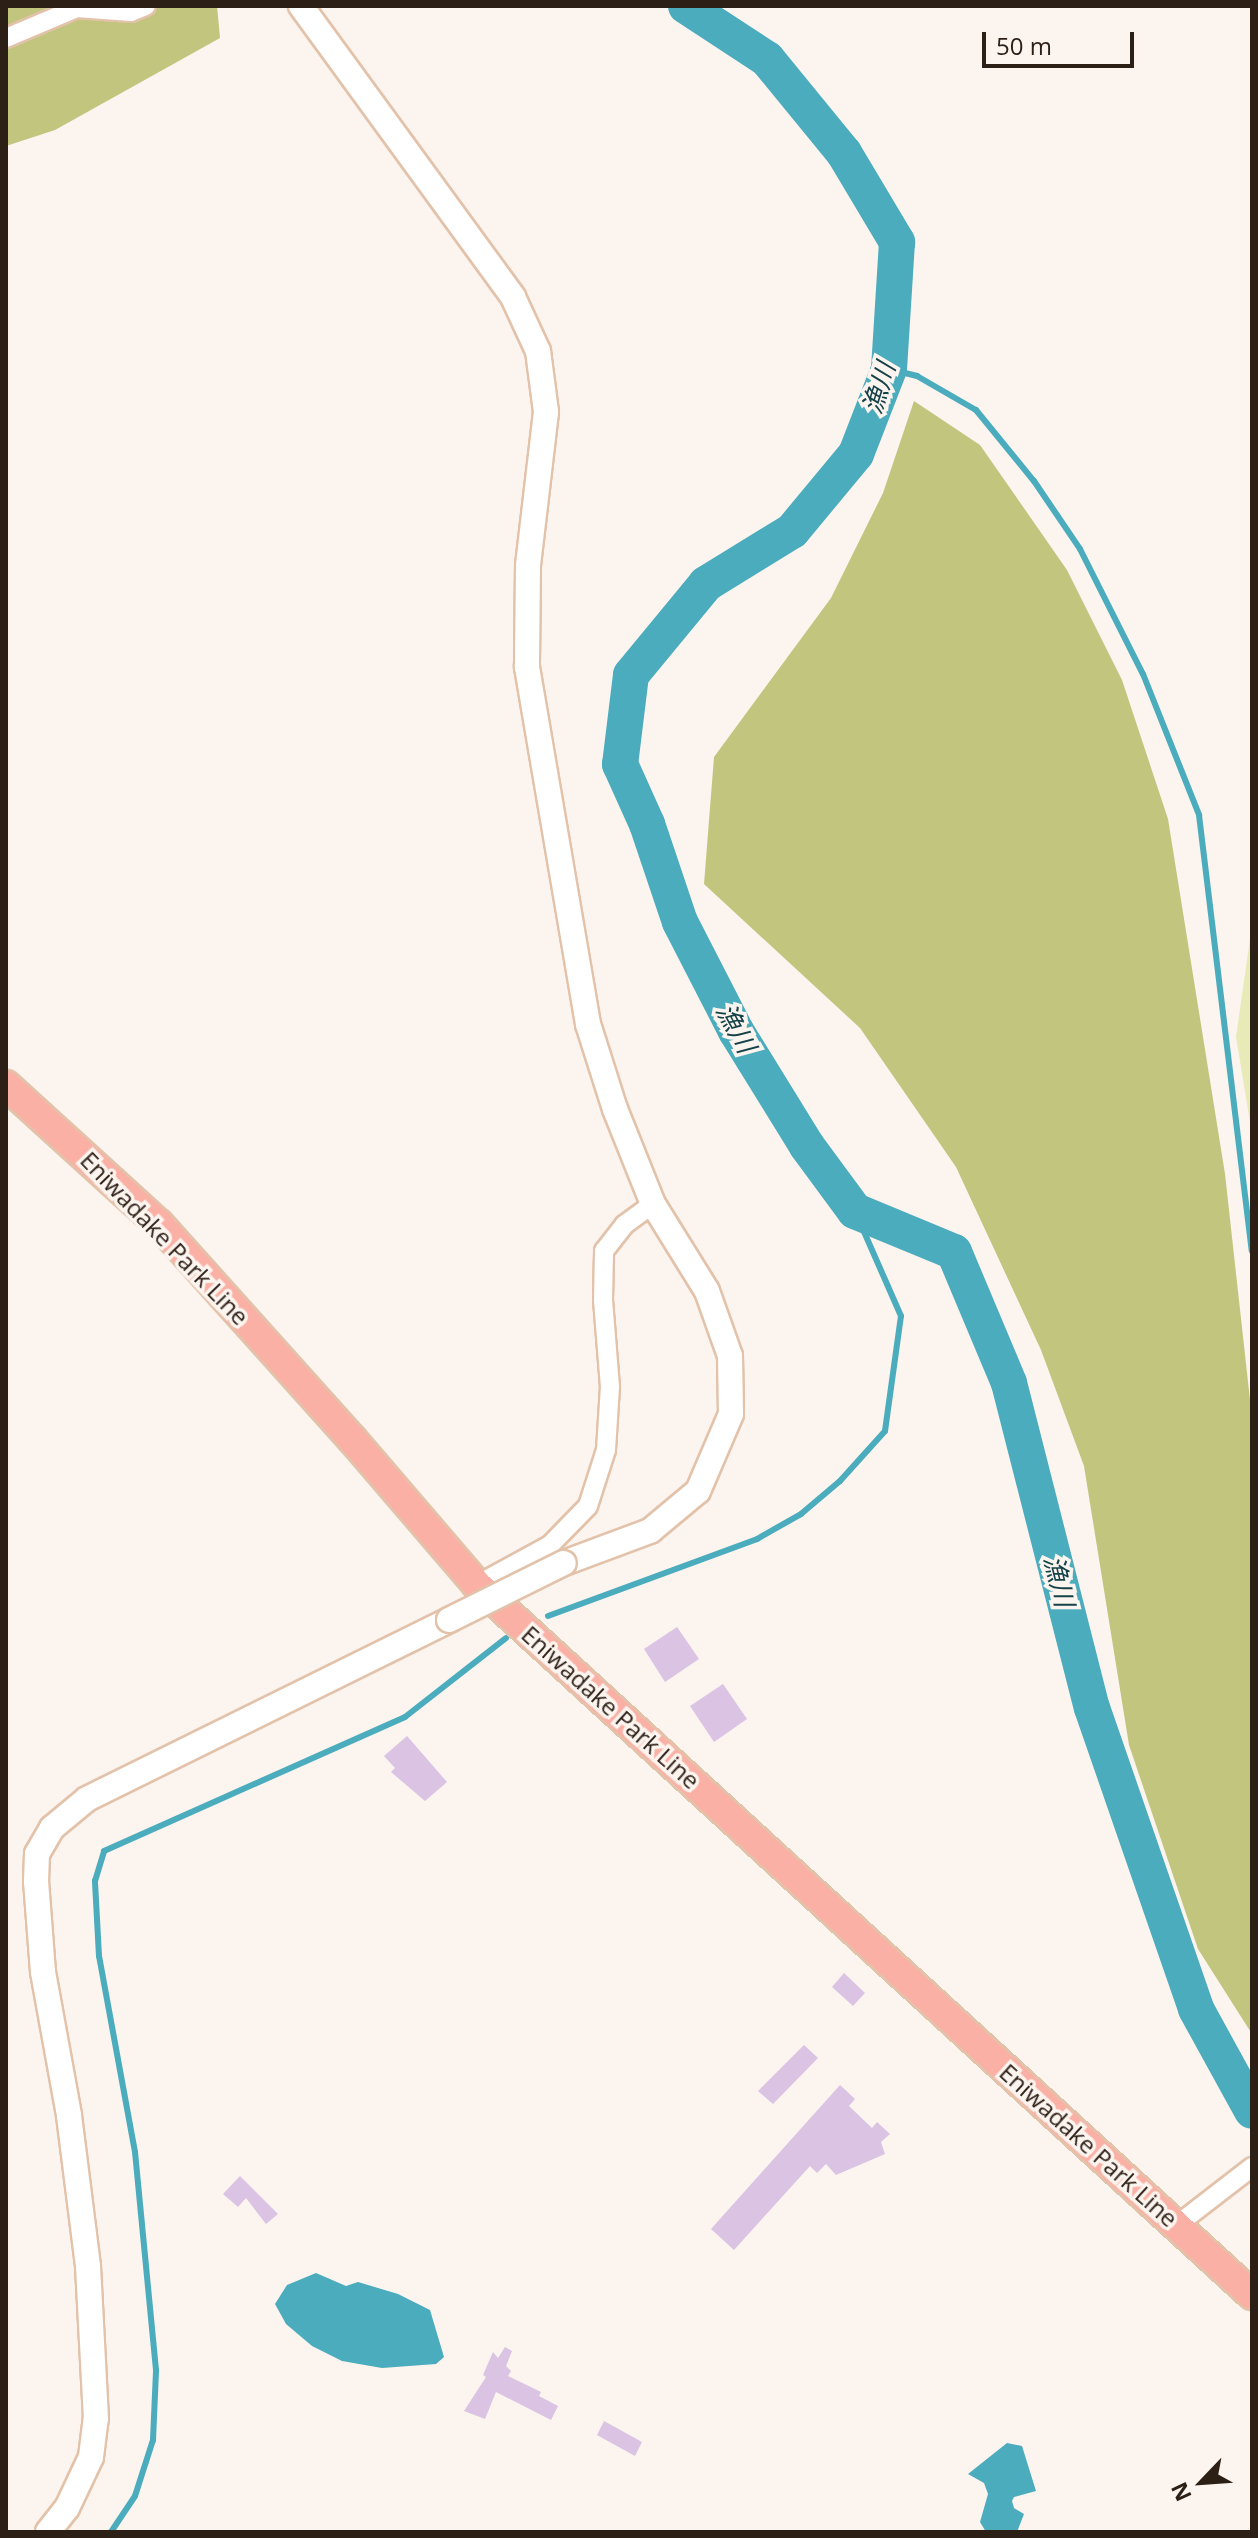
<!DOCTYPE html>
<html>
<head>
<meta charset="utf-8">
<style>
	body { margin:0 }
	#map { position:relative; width:1258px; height:2538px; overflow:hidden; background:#fbf4ef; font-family:"Open Sans","Noto Sans JP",sans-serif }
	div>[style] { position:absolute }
	.green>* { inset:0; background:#e8ebb7 }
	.forest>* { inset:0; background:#c1c57d }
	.water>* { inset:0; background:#4aacbc }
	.stream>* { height:6px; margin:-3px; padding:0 3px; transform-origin:3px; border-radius:3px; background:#4aacbc }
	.river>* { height:36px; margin:-18px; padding:0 18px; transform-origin:18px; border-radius:18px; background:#4aacbc }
	.building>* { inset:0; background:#dac3e3 }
	.roads { filter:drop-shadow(2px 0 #e3c2aa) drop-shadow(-2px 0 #e3c2aa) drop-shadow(0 2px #e3c2aa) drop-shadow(0 -2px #e3c2aa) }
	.street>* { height:18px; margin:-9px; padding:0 9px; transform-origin:9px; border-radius:9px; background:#fff }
	.secondary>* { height:24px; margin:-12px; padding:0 12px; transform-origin:12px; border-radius:12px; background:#fff }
	.primary>* { height:28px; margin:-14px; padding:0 14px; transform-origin:14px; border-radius:14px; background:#fab0a4 }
	.bridges { filter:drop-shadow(2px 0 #e3c2aa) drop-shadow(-2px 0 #e3c2aa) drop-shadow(0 2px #e3c2aa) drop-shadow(0 -2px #e3c2aa) }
	.secondary-bridge>* { height:24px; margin:-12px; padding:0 12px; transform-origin:12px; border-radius:12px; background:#fff }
	span { translate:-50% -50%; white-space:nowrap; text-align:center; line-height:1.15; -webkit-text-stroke:7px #fbf4ef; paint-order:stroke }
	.street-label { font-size:24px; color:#2c1f16 }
	.water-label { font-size:26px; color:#144248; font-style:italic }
	.frame { position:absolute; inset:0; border:8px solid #2c1f16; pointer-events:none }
	.north { position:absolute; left:1162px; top:2442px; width:80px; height:80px; -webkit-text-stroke:6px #fbf4ef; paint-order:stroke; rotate:245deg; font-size:22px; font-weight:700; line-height:32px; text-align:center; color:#2c1f16 }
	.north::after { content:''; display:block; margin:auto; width:28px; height:36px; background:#2c1f16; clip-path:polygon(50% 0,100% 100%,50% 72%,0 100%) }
	.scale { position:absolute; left:982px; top:32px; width:152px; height:36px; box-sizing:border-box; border:4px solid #2c1f16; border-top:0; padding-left:10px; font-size:24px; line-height:28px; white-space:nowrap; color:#2c1f16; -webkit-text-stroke:6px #fbf4ef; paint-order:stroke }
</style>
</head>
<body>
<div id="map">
	<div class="green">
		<i style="clip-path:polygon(1252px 925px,1252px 1134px,1236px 1037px)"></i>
	</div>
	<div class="forest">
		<i style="clip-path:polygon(6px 6px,217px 6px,220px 38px,55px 130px,6px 146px)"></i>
		<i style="clip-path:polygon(914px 401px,980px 445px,1067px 570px,1122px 680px,1168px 819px,1225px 1174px,1252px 1418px,1252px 2034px,1198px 1949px,1129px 1745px,1084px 1466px,1041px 1350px,956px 1167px,860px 1028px,704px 884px,714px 757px,831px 598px,883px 493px)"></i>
	</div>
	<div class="water">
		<i style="clip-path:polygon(316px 2273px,346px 2286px,358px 2282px,398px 2294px,430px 2310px,444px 2357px,436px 2364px,382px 2368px,342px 2361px,312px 2346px,286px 2324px,275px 2304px,287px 2285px)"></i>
		<i style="clip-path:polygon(1007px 2443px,1022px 2446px,1036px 2491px,1014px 2497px,1012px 2501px,1014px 2508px,1024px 2514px,1017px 2532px,986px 2532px,980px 2522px,988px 2494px,984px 2483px,968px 2474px)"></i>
	</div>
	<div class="stream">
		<i style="left:889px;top:369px;width:29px;rotate:14deg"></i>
		<i style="left:917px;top:376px;width:68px;rotate:30deg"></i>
		<i style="left:976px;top:410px;width:92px;rotate:50.8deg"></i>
		<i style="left:1034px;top:481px;width:82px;rotate:55.9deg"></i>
		<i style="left:1080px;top:549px;width:140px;rotate:63.3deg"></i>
		<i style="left:1143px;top:674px;width:152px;rotate:68.3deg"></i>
		<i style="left:1199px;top:815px;width:439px;rotate:83.1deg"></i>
		<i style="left:548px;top:1616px;width:223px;rotate:-20.2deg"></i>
		<i style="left:757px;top:1539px;width:51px;rotate:-29.6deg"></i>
		<i style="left:801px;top:1514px;width:51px;rotate:-40.2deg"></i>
		<i style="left:840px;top:1481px;width:67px;rotate:-48deg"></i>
		<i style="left:885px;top:1431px;width:116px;rotate:-82.1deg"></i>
		<i style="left:901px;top:1316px;width:115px;rotate:-113.7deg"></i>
		<i style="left:111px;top:2532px;width:43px;rotate:-56.3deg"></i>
		<i style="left:135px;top:2496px;width:59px;rotate:-72.2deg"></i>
		<i style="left:153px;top:2440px;width:70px;rotate:-87.5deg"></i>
		<i style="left:156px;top:2370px;width:219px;rotate:-95.5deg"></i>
		<i style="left:135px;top:2152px;width:199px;rotate:-100.4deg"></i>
		<i style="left:99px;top:1956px;width:75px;rotate:-93.1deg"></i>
		<i style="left:95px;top:1881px;width:31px;rotate:-73deg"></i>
		<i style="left:104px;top:1851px;width:329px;rotate:-24deg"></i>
		<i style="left:405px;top:1717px;width:128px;rotate:-38deg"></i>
	</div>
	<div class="river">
		<i style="left:686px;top:6px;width:97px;rotate:33.2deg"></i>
		<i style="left:767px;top:59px;width:122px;rotate:50.7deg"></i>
		<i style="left:844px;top:153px;width:104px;rotate:59.2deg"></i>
		<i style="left:897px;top:242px;width:127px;rotate:93.6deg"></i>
		<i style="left:889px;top:369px;width:91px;rotate:111.2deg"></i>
		<i style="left:856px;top:454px;width:100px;rotate:129.7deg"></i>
		<i style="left:792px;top:531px;width:101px;rotate:148.4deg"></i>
		<i style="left:706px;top:584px;width:118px;rotate:129.5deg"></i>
		<i style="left:631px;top:675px;width:90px;rotate:97deg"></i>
		<i style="left:620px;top:764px;width:66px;rotate:65.8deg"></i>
		<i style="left:647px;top:824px;width:103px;rotate:71.4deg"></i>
		<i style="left:680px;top:922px;width:123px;rotate:62.8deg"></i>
		<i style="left:736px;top:1031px;width:135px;rotate:58.3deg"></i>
		<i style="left:807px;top:1146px;width:81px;rotate:53.6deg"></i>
		<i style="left:855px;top:1211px;width:107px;rotate:22.5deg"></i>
		<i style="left:954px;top:1252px;width:142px;rotate:67.2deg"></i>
		<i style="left:1009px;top:1383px;width:335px;rotate:75.7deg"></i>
		<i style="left:1092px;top:1708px;width:318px;rotate:70.9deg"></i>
		<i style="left:1196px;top:2009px;width:116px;rotate:61.2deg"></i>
	</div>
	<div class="building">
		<i style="clip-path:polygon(677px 1627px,699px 1659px,665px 1682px,644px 1649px)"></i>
		<i style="clip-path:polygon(723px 1684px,747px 1719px,714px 1742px,690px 1706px)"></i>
		<i style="clip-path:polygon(407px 1736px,447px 1782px,425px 1801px,391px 1772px,395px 1768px,384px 1756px)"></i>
		<i style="clip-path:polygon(844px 1973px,865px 1993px,853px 2006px,832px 1987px)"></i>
		<i style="clip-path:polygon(804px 2045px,818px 2058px,773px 2104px,758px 2091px)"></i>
		<i style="clip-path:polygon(840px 2085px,855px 2099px,849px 2106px,872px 2128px,877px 2122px,890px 2134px,881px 2142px,885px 2154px,836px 2175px,826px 2164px,817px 2173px,810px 2166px,734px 2250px,711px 2229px)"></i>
		<i style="clip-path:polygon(240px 2176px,278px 2214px,266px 2224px,246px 2198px,238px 2207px,223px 2194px)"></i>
		<i style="clip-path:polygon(505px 2347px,512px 2351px,506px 2366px,511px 2371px,508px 2376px,541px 2392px,539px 2396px,558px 2406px,551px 2420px,496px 2392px,485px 2419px,464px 2411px,486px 2377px,483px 2375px,493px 2352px,498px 2358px)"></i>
		<i style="clip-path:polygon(604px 2421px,642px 2442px,635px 2456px,597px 2435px)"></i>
	</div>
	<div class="roads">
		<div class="street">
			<i style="left:6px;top:38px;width:77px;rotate:-22.9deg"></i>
			<i style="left:77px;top:8px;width:54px;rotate:4.2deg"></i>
			<i style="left:131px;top:12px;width:16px;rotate:-22deg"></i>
			<i style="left:477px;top:1585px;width:83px;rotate:-28.7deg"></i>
			<i style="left:550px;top:1545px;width:54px;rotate:-45.7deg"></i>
			<i style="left:588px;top:1506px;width:59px;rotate:-72.2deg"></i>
			<i style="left:606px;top:1450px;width:63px;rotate:-86.4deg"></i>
			<i style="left:610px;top:1387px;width:87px;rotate:-94.6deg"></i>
			<i style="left:603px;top:1300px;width:49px;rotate:-88.8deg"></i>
			<i style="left:604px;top:1251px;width:33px;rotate:-52deg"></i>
			<i style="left:624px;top:1225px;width:36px;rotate:-36deg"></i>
			<i style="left:1177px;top:2225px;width:95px;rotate:-37.7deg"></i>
		</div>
		<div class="secondary">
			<i style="left:301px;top:6px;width:360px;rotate:53.9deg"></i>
			<i style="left:513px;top:297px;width:60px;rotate:65.2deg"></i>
			<i style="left:538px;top:351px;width:62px;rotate:82.5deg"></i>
			<i style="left:546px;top:412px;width:155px;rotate:96.7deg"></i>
			<i style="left:528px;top:566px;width:101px;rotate:90.6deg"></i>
			<i style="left:527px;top:667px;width:362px;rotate:80.3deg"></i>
			<i style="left:588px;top:1024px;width:89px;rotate:72.4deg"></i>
			<i style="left:615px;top:1109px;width:102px;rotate:68.2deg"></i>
			<i style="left:653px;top:1204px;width:102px;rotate:58.2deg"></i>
			<i style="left:707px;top:1291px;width:69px;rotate:70.5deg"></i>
			<i style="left:730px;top:1356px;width:58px;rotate:89deg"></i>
			<i style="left:731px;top:1414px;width:84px;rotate:113.2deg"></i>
			<i style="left:698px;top:1491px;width:62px;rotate:140.2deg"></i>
			<i style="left:650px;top:1531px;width:92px;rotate:159.6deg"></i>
			<i style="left:48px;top:2532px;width:31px;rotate:-52deg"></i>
			<i style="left:67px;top:2508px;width:56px;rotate:-64.8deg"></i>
			<i style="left:91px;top:2457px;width:38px;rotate:-83deg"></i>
			<i style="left:96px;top:2419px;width:153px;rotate:-93deg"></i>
			<i style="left:88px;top:2266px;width:152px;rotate:-97.2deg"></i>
			<i style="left:69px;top:2115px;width:145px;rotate:-100.3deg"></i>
			<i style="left:43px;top:1972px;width:90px;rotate:-94.4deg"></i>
			<i style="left:36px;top:1882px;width:28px;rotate:-88deg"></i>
			<i style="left:37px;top:1854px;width:30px;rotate:-60deg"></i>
			<i style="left:52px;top:1828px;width:45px;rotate:-39.6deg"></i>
			<i style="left:87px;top:1799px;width:404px;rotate:-26.3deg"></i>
		</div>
		<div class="primary">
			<i style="left:6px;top:1085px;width:207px;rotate:42.3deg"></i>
			<i style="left:159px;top:1224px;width:289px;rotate:48.1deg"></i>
			<i style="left:352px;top:1439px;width:192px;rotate:49.4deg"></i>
			<i style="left:477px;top:1585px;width:1051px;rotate:42.49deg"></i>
		</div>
	</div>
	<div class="bridges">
		<div class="secondary-bridge">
			<i style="left:449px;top:1620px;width:128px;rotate:-26.4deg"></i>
		</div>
	</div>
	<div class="street-label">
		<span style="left:165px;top:1238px;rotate:46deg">Eniwadake Park Line</span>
		<span style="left:611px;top:1707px;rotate:42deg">Eniwadake Park Line</span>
		<span style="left:1089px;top:2145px;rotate:42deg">Eniwadake Park Line</span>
	</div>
	<div class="water-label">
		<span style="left:879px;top:388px;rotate:-73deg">漁川</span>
		<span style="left:736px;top:1028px;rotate:61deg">漁川</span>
		<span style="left:1059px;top:1581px;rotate:76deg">漁川</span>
	</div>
	<div class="frame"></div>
	<div class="north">N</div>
	<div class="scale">50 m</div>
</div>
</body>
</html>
